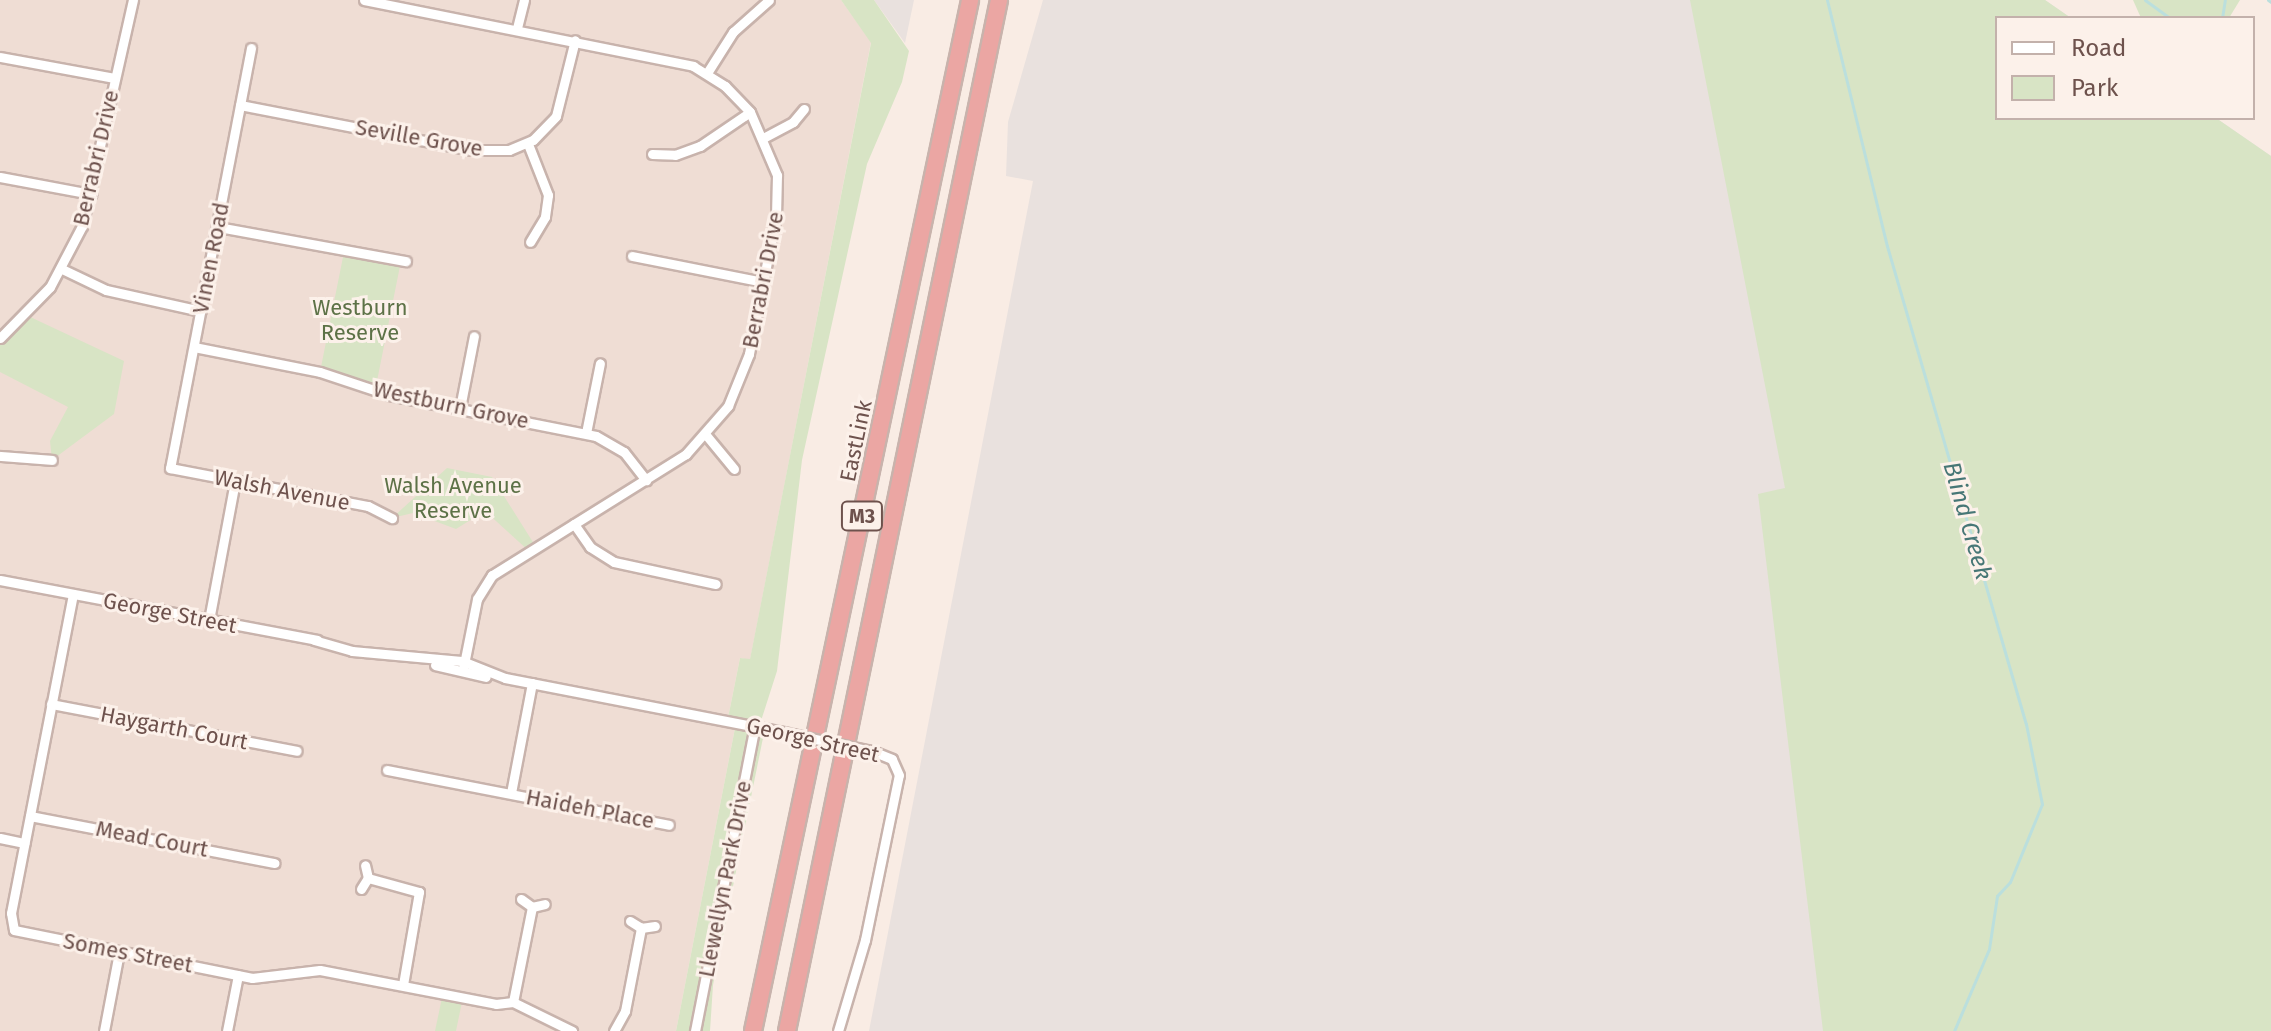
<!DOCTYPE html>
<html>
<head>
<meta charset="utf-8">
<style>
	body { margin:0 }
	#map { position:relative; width:2271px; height:1031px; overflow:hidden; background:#f9ece4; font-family:"Fira Sans",sans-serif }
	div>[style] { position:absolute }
	.residential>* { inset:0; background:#efddd4 }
	.industrial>* { inset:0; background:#e9e1de }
	.green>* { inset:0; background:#d8e4c5 }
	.stream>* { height:3px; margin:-1.5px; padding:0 1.5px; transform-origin:1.5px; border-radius:1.5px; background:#bbdfdd }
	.roads { filter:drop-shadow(2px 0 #c8b3ac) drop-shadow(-2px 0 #c8b3ac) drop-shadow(0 2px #c8b3ac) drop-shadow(0 -2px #c8b3ac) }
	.minor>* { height:9px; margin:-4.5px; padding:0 4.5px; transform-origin:4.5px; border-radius:4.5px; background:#fff }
	.motorway>* { height:16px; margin:-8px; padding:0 8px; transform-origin:8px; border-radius:8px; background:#eba6a3 }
	.bridges { filter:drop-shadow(2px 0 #c8b3ac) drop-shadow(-2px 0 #c8b3ac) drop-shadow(0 2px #c8b3ac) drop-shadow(0 -2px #c8b3ac) }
	.minor-bridge>* { height:9px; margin:-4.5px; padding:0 4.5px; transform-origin:4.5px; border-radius:4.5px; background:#fff }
	span { translate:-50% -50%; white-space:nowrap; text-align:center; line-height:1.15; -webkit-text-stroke:6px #fcf1ea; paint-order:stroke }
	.shield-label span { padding:2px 6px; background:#fcf1ea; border:2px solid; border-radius:6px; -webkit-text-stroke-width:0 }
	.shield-label { font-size:20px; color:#6e524d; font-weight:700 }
	.street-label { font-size:22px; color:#6e524d }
	.park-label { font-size:22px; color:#5d7247 }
	.water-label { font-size:24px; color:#477776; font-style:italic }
	.legend { position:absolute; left:1995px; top:16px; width:260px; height:104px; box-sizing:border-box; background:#fcf1ea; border:2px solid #c3b1ab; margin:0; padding:10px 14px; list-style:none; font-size:24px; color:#6e524d }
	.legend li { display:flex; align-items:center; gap:16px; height:40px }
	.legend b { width:40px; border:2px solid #c3b1ab }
</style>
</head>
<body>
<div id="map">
	<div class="residential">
		<i style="clip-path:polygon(0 0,841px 0,871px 42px,750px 660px,740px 658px,730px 708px,727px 721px,736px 723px,676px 1031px,0 1031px)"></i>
	</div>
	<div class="industrial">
		<i style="clip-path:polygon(874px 0,914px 0,905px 43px)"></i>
		<i style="clip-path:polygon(1043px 0,2045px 0,2071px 18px,1997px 18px,1997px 118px,2216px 118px,2271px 156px,2271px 1031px,869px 1031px,1033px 181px,1006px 176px,1008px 122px)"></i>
	</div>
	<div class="green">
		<i style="clip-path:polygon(841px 0,874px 0,909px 51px,902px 82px,867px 164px,802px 460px,777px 671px,759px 727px,765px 728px,713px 985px,710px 1031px,676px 1031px,736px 723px,727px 721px,730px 708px,740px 658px,750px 659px,871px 43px)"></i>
		<i style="clip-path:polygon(1690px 0,2045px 0,2071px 18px,1997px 18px,1997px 118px,2216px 118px,2271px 156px,2271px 1031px,1823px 1031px,1758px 494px,1785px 488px)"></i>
		<i style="clip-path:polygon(2133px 0,2240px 0,2229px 18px,2141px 18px)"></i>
		<i style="clip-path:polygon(344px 252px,401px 261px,375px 391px,320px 372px)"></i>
		<i style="clip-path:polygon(26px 315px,124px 361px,114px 414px,52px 460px,50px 441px,68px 407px,0 372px,0 338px)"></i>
		<i style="clip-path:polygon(447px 468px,492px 477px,536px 547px,529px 551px,485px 511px,456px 529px,413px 513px,392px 518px)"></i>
		<i style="clip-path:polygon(443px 993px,463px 997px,456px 1031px,435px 1031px)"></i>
	</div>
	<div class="stream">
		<i style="left:1827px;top:0;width:253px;rotate:76.3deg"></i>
		<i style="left:1887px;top:246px;width:498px;rotate:73.8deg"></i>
		<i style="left:2026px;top:724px;width:82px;rotate:78.7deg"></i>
		<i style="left:2042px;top:804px;width:84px;rotate:112.3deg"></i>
		<i style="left:2010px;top:882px;width:19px;rotate:133deg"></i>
		<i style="left:1997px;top:896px;width:54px;rotate:98.6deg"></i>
		<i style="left:1989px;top:949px;width:89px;rotate:113.1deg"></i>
		<i style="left:2145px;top:0;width:31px;rotate:36deg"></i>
		<i style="left:2268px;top:0;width:4px;rotate:34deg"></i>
		<i style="left:2222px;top:18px;width:18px;rotate:-81deg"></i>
	</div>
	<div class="roads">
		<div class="minor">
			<i style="left:364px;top:0;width:336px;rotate:11.3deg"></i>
			<i style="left:693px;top:66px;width:38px;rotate:32deg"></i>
			<i style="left:725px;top:86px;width:36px;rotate:46deg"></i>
			<i style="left:750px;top:112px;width:69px;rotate:66.8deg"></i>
			<i style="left:777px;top:175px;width:41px;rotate:91.4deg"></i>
			<i style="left:776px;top:216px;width:141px;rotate:101.1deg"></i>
			<i style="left:749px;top:354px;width:56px;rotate:112deg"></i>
			<i style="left:728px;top:406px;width:64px;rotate:131.2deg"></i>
			<i style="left:686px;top:454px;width:229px;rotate:148deg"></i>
			<i style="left:492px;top:575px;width:28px;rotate:122deg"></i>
			<i style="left:477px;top:599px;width:71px;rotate:101.3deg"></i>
			<i style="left:517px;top:28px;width:29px;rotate:-76deg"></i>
			<i style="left:251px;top:48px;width:428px;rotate:100.9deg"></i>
			<i style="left:170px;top:468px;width:202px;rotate:10.9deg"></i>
			<i style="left:368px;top:506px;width:27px;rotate:27deg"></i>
			<i style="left:0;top:57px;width:116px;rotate:10.4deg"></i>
			<i style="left:707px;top:73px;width:49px;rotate:-57.6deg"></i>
			<i style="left:733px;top:32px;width:48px;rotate:-41.6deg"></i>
			<i style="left:240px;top:105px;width:235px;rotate:11deg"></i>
			<i style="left:471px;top:150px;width:38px"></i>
			<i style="left:509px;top:150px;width:26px;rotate:-23deg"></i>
			<i style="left:533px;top:140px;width:33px;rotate:-46deg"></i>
			<i style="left:556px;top:116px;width:78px;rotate:-76deg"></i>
			<i style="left:765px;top:137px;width:32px;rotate:-28deg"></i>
			<i style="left:793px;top:122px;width:17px;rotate:-50deg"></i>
			<i style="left:528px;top:144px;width:55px;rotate:68.6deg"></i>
			<i style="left:548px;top:195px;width:22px;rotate:98deg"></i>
			<i style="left:545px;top:217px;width:29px;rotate:121deg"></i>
			<i style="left:652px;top:154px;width:23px;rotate:2deg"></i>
			<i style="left:675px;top:155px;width:27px;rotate:-20deg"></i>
			<i style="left:700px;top:146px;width:60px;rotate:-34.2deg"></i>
			<i style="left:0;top:177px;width:93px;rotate:10.6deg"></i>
			<i style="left:218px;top:227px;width:191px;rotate:10.3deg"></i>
			<i style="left:632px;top:256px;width:134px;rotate:11.2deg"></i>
			<i style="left:62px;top:269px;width:49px;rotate:25.5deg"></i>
			<i style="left:106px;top:290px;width:97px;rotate:12.5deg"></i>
			<i style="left:0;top:338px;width:71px;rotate:-45.6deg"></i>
			<i style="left:50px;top:287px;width:69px;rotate:-62.3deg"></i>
			<i style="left:82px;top:226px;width:232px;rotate:-77.3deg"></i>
			<i style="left:194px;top:347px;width:128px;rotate:11.2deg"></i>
			<i style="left:320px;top:372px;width:73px;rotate:18.4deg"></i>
			<i style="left:389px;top:395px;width:211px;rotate:11.2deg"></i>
			<i style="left:596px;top:436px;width:32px;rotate:30deg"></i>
			<i style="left:624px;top:452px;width:36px;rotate:52deg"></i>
			<i style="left:460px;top:408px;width:73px;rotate:-79deg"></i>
			<i style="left:586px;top:433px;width:71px;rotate:-78.7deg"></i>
			<i style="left:706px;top:435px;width:44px;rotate:50.5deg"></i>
			<i style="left:0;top:456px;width:52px;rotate:4.4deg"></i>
			<i style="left:574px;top:524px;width:28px;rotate:55deg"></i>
			<i style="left:590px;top:547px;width:28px;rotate:32deg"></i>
			<i style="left:614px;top:562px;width:104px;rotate:12.2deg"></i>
			<i style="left:0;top:580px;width:323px;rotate:10.7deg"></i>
			<i style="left:73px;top:594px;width:325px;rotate:101deg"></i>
			<i style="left:11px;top:913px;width:17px;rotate:80deg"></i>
			<i style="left:14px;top:930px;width:243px;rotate:11.4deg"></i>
			<i style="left:252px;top:978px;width:68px;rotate:-6.7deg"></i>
			<i style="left:320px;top:970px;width:179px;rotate:10.9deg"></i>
			<i style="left:496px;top:1004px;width:17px;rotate:-7deg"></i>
			<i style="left:513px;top:1002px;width:66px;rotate:26.2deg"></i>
			<i style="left:209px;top:620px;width:141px;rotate:-79.4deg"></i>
			<i style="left:314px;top:640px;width:40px;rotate:16deg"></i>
			<i style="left:352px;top:651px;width:110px;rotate:5.2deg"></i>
			<i style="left:462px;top:661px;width:46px;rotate:21.6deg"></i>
			<i style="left:505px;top:678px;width:287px;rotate:11deg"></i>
			<i style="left:435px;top:665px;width:52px;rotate:13.2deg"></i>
			<i style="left:51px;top:704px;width:250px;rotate:10.8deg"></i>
			<i style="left:387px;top:770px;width:287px;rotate:11deg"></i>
			<i style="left:511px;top:793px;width:112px;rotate:-79.2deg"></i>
			<i style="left:30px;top:816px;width:249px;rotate:10.9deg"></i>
			<i style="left:0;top:838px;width:25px;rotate:12deg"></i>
			<i style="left:368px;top:878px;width:53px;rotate:15.4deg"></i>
			<i style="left:419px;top:892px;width:94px;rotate:99.8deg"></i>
			<i style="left:361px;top:889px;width:13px;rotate:-58deg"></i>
			<i style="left:368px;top:878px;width:13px;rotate:-103deg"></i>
			<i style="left:521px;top:899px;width:14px;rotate:36deg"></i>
			<i style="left:532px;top:907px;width:13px;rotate:-13deg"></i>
			<i style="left:630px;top:921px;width:13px;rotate:32deg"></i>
			<i style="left:641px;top:928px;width:14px;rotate:-8deg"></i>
			<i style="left:513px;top:1002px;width:97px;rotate:-78.7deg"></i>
			<i style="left:104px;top:1031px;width:80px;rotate:-79.2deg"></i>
			<i style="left:227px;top:1031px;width:57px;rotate:-78.9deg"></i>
			<i style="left:614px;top:1031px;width:23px;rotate:-61deg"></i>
			<i style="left:625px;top:1011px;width:85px;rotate:-79.1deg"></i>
			<i style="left:695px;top:1031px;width:311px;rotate:-78.9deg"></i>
			<i style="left:838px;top:1031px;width:95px;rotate:-73.5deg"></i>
			<i style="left:865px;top:940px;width:168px;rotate:-78.4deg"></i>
			<i style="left:899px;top:775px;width:17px;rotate:-114deg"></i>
			<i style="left:892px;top:759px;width:22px;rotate:-158deg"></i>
		</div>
		<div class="motorway">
			<i style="left:753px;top:1031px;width:1054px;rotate:-78.11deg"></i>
			<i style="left:787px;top:1031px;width:1053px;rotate:-78.38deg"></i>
		</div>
	</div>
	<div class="bridges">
		<div class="minor-bridge">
			<i style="left:787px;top:733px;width:87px;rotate:12deg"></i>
		</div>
	</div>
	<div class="shield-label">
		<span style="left:862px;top:516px">M3</span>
	</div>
	<div class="street-label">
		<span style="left:419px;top:138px;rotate:10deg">Seville Grove</span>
		<span style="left:96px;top:158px;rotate:-77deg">Berrabri Drive</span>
		<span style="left:211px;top:258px;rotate:-79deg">Vinen Road</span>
		<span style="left:763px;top:280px;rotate:-79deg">Berrabri Drive</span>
		<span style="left:451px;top:405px;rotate:12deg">Westburn Grove</span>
		<span style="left:856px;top:441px;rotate:-78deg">EastLink</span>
		<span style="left:282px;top:490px;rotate:11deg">Walsh Avenue</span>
		<span style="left:170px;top:613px;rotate:11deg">George Street</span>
		<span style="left:174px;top:728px;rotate:11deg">Haygarth Court</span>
		<span style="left:813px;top:740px;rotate:13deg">George Street</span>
		<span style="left:590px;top:809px;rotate:11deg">Haideh Place</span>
		<span style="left:152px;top:839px;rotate:11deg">Mead Court</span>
		<span style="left:725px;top:879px;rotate:-79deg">Llewellyn Park Drive</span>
		<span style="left:128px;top:953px;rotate:11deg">Somes Street</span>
	</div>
	<div class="park-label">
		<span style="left:360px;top:320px">Westburn<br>Reserve</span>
		<span style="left:453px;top:498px">Walsh Avenue<br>Reserve</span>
	</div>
	<div class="water-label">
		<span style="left:1967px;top:521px;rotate:74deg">Blind Creek</span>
	</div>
	<ul class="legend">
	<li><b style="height:10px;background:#fff"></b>Road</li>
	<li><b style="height:22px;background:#d8e4c5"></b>Park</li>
	</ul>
</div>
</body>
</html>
